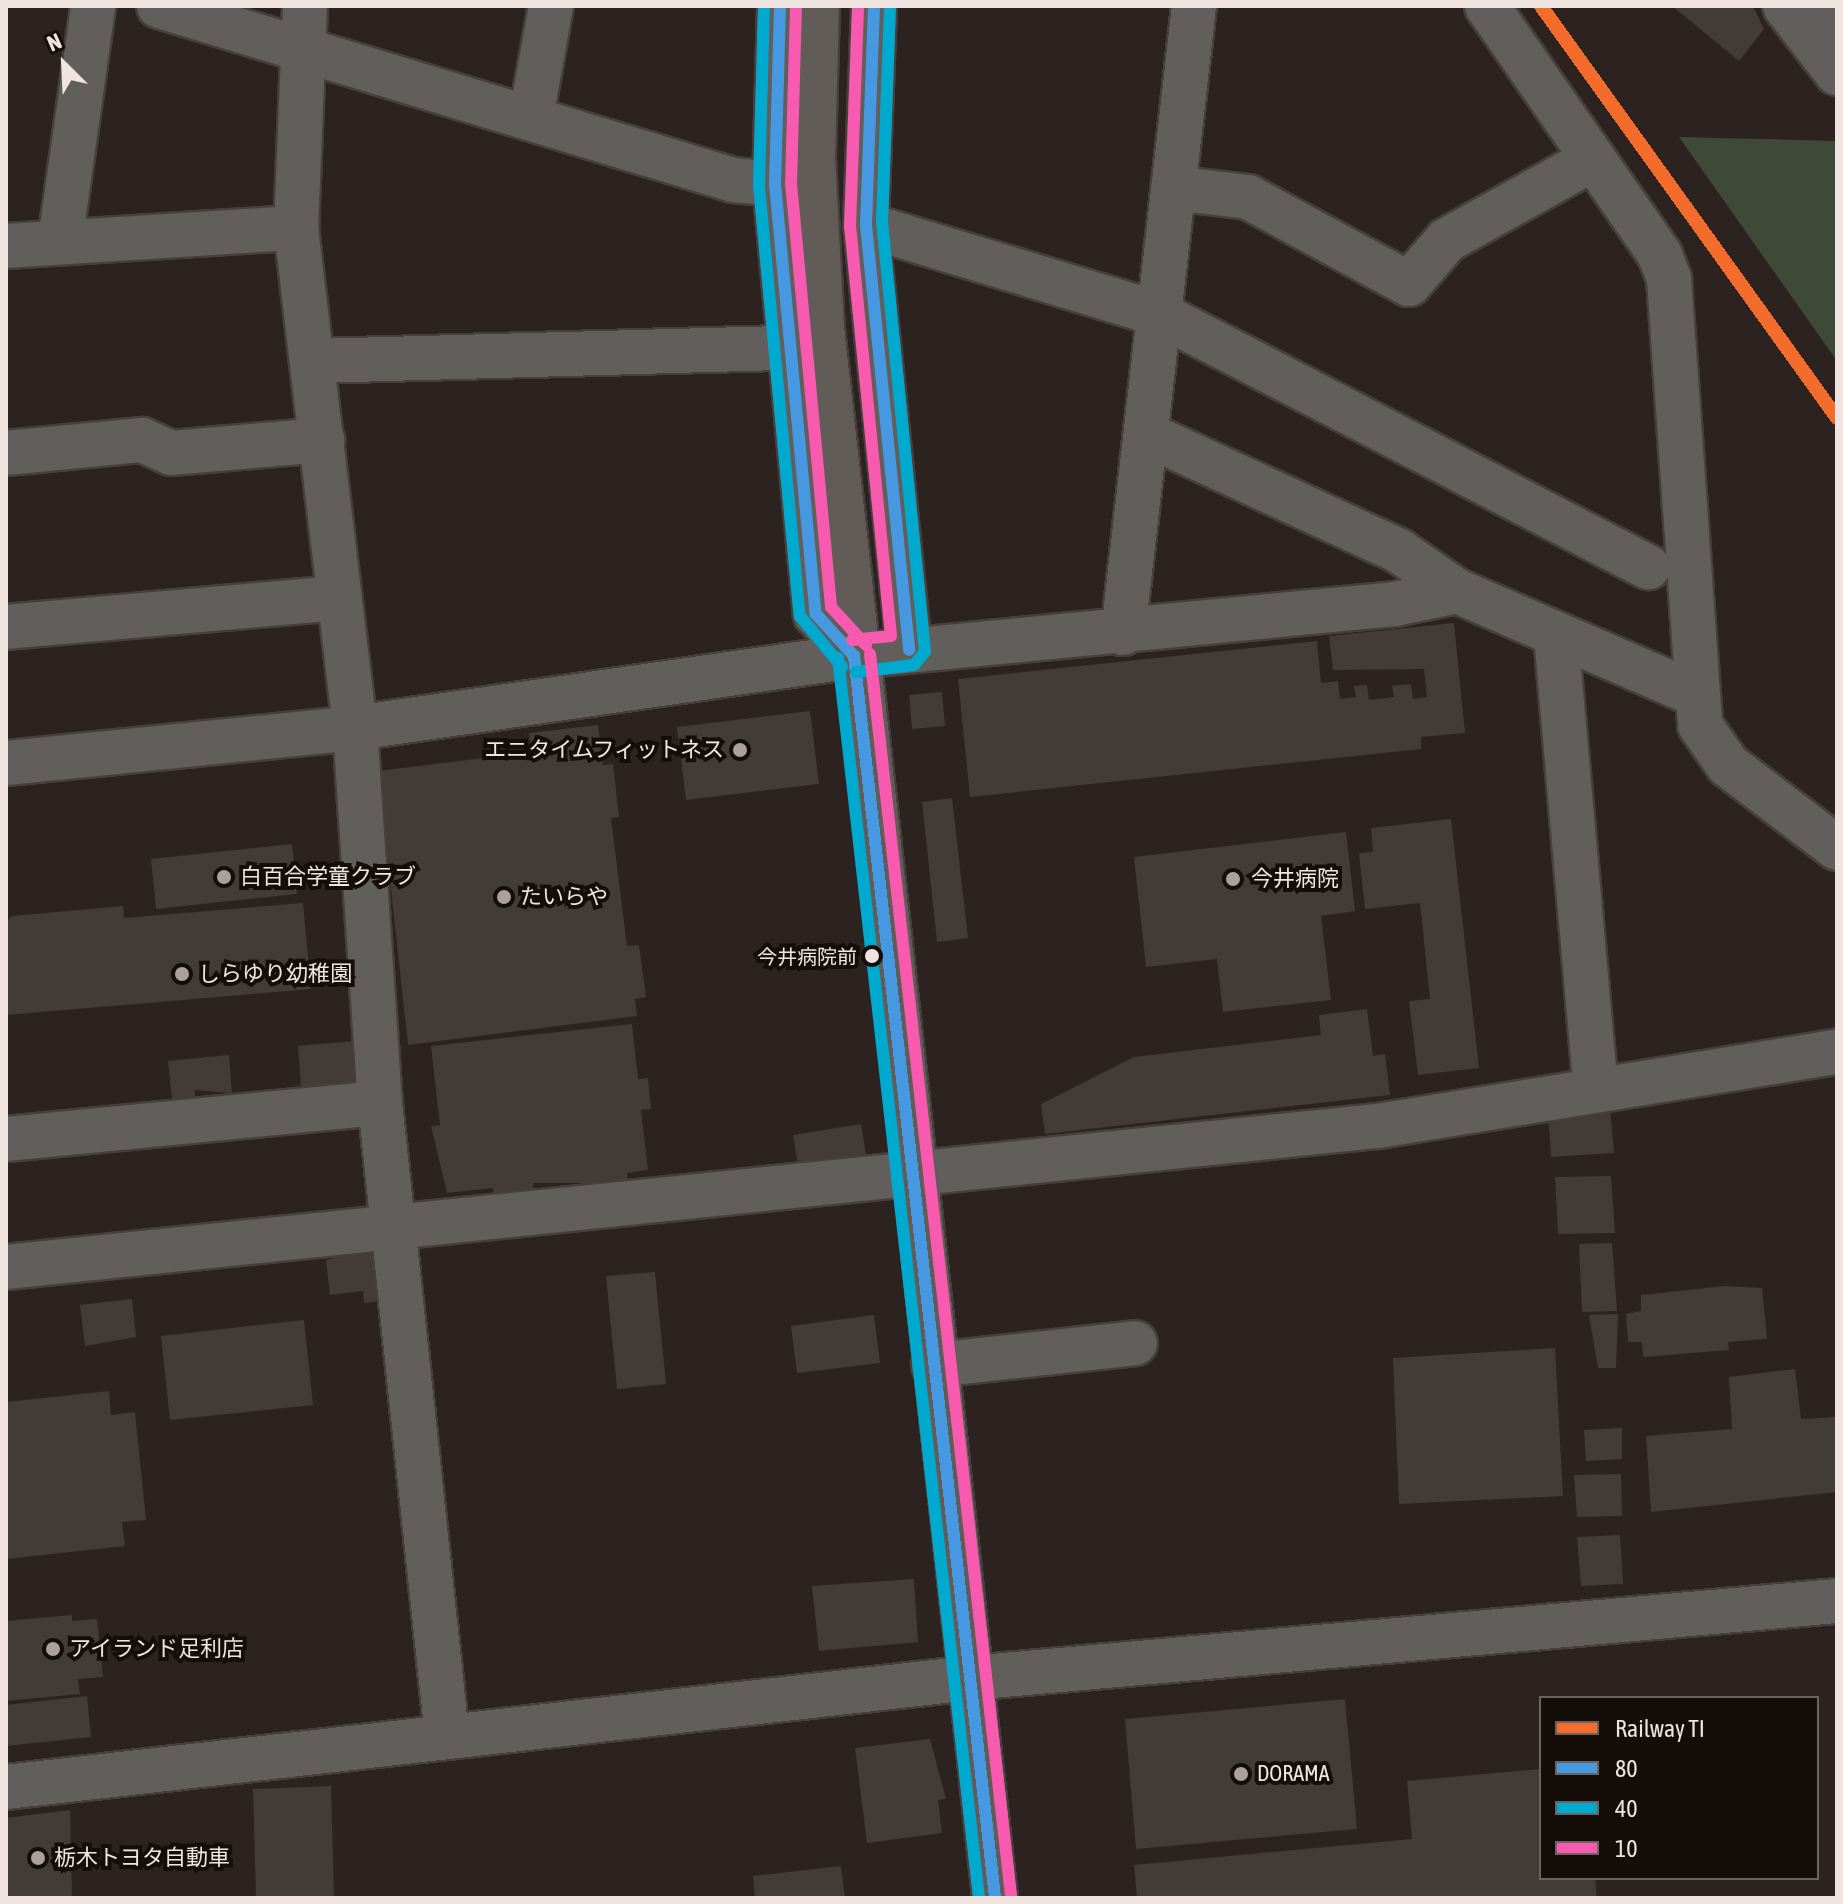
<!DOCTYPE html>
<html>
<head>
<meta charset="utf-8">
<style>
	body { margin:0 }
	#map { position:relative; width:1843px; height:1904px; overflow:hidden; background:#2c2320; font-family:"Asap Condensed","Noto Sans JP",sans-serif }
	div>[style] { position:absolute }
	.green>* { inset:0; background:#3e4a37 }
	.building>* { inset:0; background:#423b38 }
	.roads { filter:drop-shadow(2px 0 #463f3c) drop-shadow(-2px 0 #463f3c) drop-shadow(0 2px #463f3c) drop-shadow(0 -2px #463f3c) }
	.minor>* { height:44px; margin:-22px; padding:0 22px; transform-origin:22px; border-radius:22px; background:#625e5c }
	.highway>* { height:44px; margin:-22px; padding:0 22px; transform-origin:22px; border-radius:22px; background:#625c58 }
	.bus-1>* { height:12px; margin:-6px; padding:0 6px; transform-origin:6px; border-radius:6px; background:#4699e1 }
	.bus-2>* { height:12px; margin:-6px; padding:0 6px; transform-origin:6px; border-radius:6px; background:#00a9ce }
	.bus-3>* { height:12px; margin:-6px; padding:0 6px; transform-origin:6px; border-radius:6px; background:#f75aaf }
	.rail-1>* { height:14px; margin:-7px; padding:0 7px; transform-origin:7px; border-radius:7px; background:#f36c2b }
	.dots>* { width:22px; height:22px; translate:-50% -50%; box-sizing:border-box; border:4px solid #140d0a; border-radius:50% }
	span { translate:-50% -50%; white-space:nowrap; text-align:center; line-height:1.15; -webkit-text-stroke:8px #140d0a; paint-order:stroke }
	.bus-label { font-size:20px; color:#efe4e0 }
	.right { translate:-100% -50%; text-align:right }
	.poi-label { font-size:22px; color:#efe4e0 }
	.left { translate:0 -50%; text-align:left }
	.frame { position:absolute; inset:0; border:8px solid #efe4e0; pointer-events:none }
	.legend { position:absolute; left:1539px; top:1696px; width:280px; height:184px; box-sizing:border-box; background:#140d0a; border:2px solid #6c6360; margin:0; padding:10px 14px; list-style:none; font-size:24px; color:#efe4e0 }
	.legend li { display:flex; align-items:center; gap:16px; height:40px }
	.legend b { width:40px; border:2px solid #6c6360 }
	.north { position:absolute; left:24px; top:24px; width:80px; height:80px; -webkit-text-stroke:6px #140d0a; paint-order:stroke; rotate:336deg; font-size:22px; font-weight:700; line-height:32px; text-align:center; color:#efe4e0 }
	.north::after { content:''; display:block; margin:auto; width:28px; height:36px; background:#efe4e0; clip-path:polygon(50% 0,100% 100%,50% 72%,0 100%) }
</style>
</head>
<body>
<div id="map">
	<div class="green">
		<i style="clip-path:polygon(1679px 137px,1837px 141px,1837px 361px)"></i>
	</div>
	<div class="building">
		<i style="clip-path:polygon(1672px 6px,1753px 6px,1764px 29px,1739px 61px)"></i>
		<i style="clip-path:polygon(1454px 623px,1465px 733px,1421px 737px,1421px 749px,970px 797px,958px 679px,1317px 641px,1321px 683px,1338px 681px,1340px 699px,1356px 697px,1354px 686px,1367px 685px,1369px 700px,1394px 697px,1392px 686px,1411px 684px,1413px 699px,1427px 697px,1424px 669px,1333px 670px,1329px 636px)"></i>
		<i style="clip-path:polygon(942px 692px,945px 726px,912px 729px,909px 695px)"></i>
		<i style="clip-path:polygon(810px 711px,819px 784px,686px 800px,677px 727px)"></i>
		<i style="clip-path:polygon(598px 725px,603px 765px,613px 764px,619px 817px,611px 818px,627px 946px,639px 945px,646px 997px,635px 999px,637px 1016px,408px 1045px,378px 771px,532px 752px,529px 733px)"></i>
		<i style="clip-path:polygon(952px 798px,968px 938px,937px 942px,922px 802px)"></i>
		<i style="clip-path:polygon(1451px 819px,1479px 1068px,1418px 1075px,1409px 1001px,1430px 999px,1420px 903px,1365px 909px,1359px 853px,1373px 852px,1371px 828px)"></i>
		<i style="clip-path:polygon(1346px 832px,1355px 911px,1321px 916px,1331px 1000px,1223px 1012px,1217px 959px,1146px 967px,1134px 857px)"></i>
		<i style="clip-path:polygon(292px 844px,297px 894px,156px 909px,151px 859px)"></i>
		<i style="clip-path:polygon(303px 903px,311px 989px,6px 1015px,6px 922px,12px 916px,123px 906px,124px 918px)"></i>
		<i style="clip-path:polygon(1367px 1009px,1373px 1056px,1385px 1054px,1390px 1095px,1045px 1134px,1041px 1104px,1134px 1057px,1321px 1035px,1319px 1015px)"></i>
		<i style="clip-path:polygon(632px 1024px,638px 1079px,648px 1078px,651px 1109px,641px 1110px,648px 1170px,627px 1173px,628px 1183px,533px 1183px,534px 1195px,494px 1199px,493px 1188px,447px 1193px,431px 1126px,440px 1125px,431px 1046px)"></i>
		<i style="clip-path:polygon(356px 1041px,354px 1082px,301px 1087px,298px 1046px)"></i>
		<i style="clip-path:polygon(229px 1055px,232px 1093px,195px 1090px,195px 1097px,172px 1099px,168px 1061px)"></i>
		<i style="clip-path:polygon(1610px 1107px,1614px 1153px,1551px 1157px,1548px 1113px)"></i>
		<i style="clip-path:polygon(861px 1124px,866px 1154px,798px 1165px,793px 1135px)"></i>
		<i style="clip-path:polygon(1611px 1176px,1615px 1233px,1558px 1234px,1555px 1177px)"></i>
		<i style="clip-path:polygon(1612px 1243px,1617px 1311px,1582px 1312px,1579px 1244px)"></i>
		<i style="clip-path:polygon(377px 1247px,379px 1301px,364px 1303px,363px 1291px,330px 1295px,326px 1260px)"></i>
		<i style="clip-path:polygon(655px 1272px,666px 1384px,617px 1389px,606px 1276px)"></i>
		<i style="clip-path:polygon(1725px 1286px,1762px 1288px,1767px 1339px,1728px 1342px,1729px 1350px,1643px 1357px,1642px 1342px,1628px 1342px,1626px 1314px,1641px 1311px,1641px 1295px)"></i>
		<i style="clip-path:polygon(132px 1299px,136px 1337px,85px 1346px,80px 1305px)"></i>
		<i style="clip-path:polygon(1618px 1314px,1616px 1368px,1598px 1368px,1589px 1315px)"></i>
		<i style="clip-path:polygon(874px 1315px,880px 1363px,797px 1373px,791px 1326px)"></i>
		<i style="clip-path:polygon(304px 1320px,313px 1405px,170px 1420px,161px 1336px)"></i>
		<i style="clip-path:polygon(1555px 1348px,1563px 1496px,1399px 1504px,1393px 1358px)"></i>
		<i style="clip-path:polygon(1795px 1369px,1801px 1419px,1837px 1417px,1837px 1492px,1651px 1512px,1646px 1436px,1732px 1429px,1729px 1377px)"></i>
		<i style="clip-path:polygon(109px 1391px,111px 1415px,135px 1412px,146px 1520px,122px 1522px,125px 1546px,6px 1559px,6px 1402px)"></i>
		<i style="clip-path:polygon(1622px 1428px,1622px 1459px,1586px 1461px,1584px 1430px)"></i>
		<i style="clip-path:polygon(1621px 1474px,1622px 1516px,1577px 1517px,1574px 1475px)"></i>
		<i style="clip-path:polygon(1620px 1535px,1623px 1584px,1581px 1586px,1577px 1537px)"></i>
		<i style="clip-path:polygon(914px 1579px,918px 1642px,819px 1651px,812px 1586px)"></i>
		<i style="clip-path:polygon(72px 1615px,72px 1621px,97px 1619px,103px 1677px,78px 1679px,80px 1694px,6px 1701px,6px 1621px)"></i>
		<i style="clip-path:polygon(87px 1696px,91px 1737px,6px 1746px,6px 1705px)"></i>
		<i style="clip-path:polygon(1345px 1699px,1357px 1829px,1136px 1849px,1125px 1719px)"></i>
		<i style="clip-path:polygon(930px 1739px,946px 1799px,938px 1800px,942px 1833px,867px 1843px,855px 1748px)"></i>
		<i style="clip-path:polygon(1541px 1769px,1541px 1878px,1595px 1878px,1597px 1898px,1137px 1898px,1134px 1865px,1412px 1839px,1407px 1781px)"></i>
		<i style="clip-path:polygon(331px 1786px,334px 1898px,256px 1898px,253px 1789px)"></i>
		<i style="clip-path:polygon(70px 1810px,72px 1898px,6px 1898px,6px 1818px)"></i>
		<i style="clip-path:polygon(841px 1866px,845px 1898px,755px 1898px,753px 1876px)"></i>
	</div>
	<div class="roads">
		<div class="minor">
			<i style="left:159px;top:6px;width:600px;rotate:16.86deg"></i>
			<i style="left:733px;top:180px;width:42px;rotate:5.4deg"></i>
			<i style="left:305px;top:6px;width:222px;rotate:92.3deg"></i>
			<i style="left:296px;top:228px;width:503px;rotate:83.27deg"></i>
			<i style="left:355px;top:728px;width:376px;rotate:86.2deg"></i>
			<i style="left:380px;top:1103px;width:637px;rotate:83.96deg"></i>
			<i style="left:780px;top:6px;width:178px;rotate:91.6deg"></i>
			<i style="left:775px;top:184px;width:432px;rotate:84.6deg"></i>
			<i style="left:816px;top:614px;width:57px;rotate:47.9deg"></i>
			<i style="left:874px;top:6px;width:219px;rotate:92.1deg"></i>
			<i style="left:866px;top:225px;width:427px;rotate:84.2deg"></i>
			<i style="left:1487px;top:6px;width:303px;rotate:55.2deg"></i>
			<i style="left:1660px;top:255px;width:26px;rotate:69deg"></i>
			<i style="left:1669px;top:279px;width:447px;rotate:86deg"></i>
			<i style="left:1700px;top:725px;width:49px;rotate:55deg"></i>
			<i style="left:1728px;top:765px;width:137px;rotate:37.3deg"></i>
			<i style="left:1785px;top:6px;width:85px;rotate:52.2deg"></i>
			<i style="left:1829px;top:6px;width:21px;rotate:67deg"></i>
			<i style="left:531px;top:117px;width:113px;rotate:-79.8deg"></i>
			<i style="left:1173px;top:188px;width:76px;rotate:6.8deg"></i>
			<i style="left:1248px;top:197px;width:183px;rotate:28.4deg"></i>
			<i style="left:1409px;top:284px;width:58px;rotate:-49.2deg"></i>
			<i style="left:1447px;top:240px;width:167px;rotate:-29deg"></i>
			<i style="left:866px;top:225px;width:306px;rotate:16.9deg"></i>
			<i style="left:1159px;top:314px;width:551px;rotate:27.36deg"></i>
			<i style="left:60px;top:242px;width:238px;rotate:-82deg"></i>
			<i style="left:6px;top:246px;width:291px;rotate:-3.6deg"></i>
			<i style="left:315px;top:361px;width:471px;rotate:-1.6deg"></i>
			<i style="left:1146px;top:434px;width:279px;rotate:24.8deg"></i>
			<i style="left:1399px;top:551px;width:70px;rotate:34.6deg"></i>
			<i style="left:1457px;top:591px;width:257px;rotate:23.4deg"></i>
			<i style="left:6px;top:453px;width:137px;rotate:-5.5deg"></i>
			<i style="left:142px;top:440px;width:32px;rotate:24deg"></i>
			<i style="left:171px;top:453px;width:152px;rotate:-4.9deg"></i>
			<i style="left:6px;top:627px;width:334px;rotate:-5deg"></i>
			<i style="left:1123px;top:633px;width:631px;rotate:-83.54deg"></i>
			<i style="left:1556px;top:635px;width:456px;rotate:85deg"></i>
			<i style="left:6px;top:763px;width:351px;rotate:-5.7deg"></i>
			<i style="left:355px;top:728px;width:504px;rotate:-8.21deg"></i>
			<i style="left:854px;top:656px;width:543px;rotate:-5.49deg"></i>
			<i style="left:1395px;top:604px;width:63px;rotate:-11.8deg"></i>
			<i style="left:6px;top:1139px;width:376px;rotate:-5.5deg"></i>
			<i style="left:6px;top:1267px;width:1379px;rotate:-5.87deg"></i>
			<i style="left:1378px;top:1126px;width:465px;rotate:-9.2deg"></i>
			<i style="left:934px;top:1365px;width:202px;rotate:-6.2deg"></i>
			<i style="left:6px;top:1787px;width:970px;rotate:-6.45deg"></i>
			<i style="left:970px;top:1678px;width:870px;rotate:-5.08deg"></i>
		</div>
		<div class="highway">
			<i style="left:817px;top:6px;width:152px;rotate:91.5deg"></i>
			<i style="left:813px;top:158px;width:170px;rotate:87deg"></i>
			<i style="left:822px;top:328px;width:1580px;rotate:83.71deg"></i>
		</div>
	</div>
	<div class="bus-1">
		<i style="left:780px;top:6px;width:178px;rotate:91.6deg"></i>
		<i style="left:775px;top:184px;width:432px;rotate:84.6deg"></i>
		<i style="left:816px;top:614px;width:57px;rotate:47.9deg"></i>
		<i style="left:874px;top:6px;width:219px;rotate:92.1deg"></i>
		<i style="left:866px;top:225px;width:427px;rotate:84.2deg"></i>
		<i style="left:854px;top:656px;width:1250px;rotate:83.52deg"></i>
	</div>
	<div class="bus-2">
		<i style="left:764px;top:6px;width:180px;rotate:91.6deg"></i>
		<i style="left:759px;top:186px;width:432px;rotate:84.6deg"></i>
		<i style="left:800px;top:616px;width:66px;rotate:50.5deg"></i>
		<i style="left:838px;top:658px;width:1248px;rotate:83.51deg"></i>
		<i style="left:856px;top:672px;width:58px;rotate:-6.9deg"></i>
		<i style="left:914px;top:665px;width:17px;rotate:-50deg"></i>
		<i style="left:925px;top:652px;width:430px;rotate:-95.7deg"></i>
		<i style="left:882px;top:224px;width:217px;rotate:-87.9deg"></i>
	</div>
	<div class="bus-3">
		<i style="left:796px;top:6px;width:177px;rotate:91.6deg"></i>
		<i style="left:791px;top:183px;width:426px;rotate:84.6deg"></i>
		<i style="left:831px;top:607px;width:52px;rotate:47.4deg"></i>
		<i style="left:852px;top:640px;width:39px;rotate:-6deg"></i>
		<i style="left:891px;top:636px;width:411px;rotate:-95.7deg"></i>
		<i style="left:850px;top:227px;width:221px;rotate:-87.9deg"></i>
		<i style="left:870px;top:654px;width:1250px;rotate:83.52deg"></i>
	</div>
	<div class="rail-1">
		<i style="left:1541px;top:6px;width:507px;rotate:54.3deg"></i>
	</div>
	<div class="dots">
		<i style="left:740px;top:750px;background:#aba09d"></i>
		<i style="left:224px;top:877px;background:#aba09d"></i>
		<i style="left:1233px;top:879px;background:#aba09d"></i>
		<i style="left:504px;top:897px;background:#aba09d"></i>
		<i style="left:872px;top:956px;background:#efe4e0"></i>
		<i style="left:182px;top:974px;background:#aba09d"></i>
		<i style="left:53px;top:1649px;background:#aba09d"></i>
		<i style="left:1241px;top:1774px;background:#aba09d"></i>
		<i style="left:38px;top:1858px;background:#aba09d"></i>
	</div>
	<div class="bus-label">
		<span class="right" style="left:857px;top:956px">今井病院前</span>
	</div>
	<div class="poi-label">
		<span class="right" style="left:724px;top:750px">エニタイムフィットネス</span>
		<span class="left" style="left:240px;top:877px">白百合学童クラブ</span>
		<span class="left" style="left:1251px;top:879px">今井病院</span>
		<span class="left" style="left:520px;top:897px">たいらや</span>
		<span class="left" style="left:198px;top:974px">しらゆり幼稚園</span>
		<span class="left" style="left:69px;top:1649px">アイランド足利店</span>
		<span class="left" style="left:1257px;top:1774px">DORAMA</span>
		<span class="left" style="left:54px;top:1858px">栃木トヨタ自動車</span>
	</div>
	<div class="frame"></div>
	<ul class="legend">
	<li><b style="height:10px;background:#f36c2b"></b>Railway TI</li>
	<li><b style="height:10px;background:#4699e1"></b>80</li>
	<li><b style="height:10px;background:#00a9ce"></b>40</li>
	<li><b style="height:10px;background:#f75aaf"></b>10</li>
	</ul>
	<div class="north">N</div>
</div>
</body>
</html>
